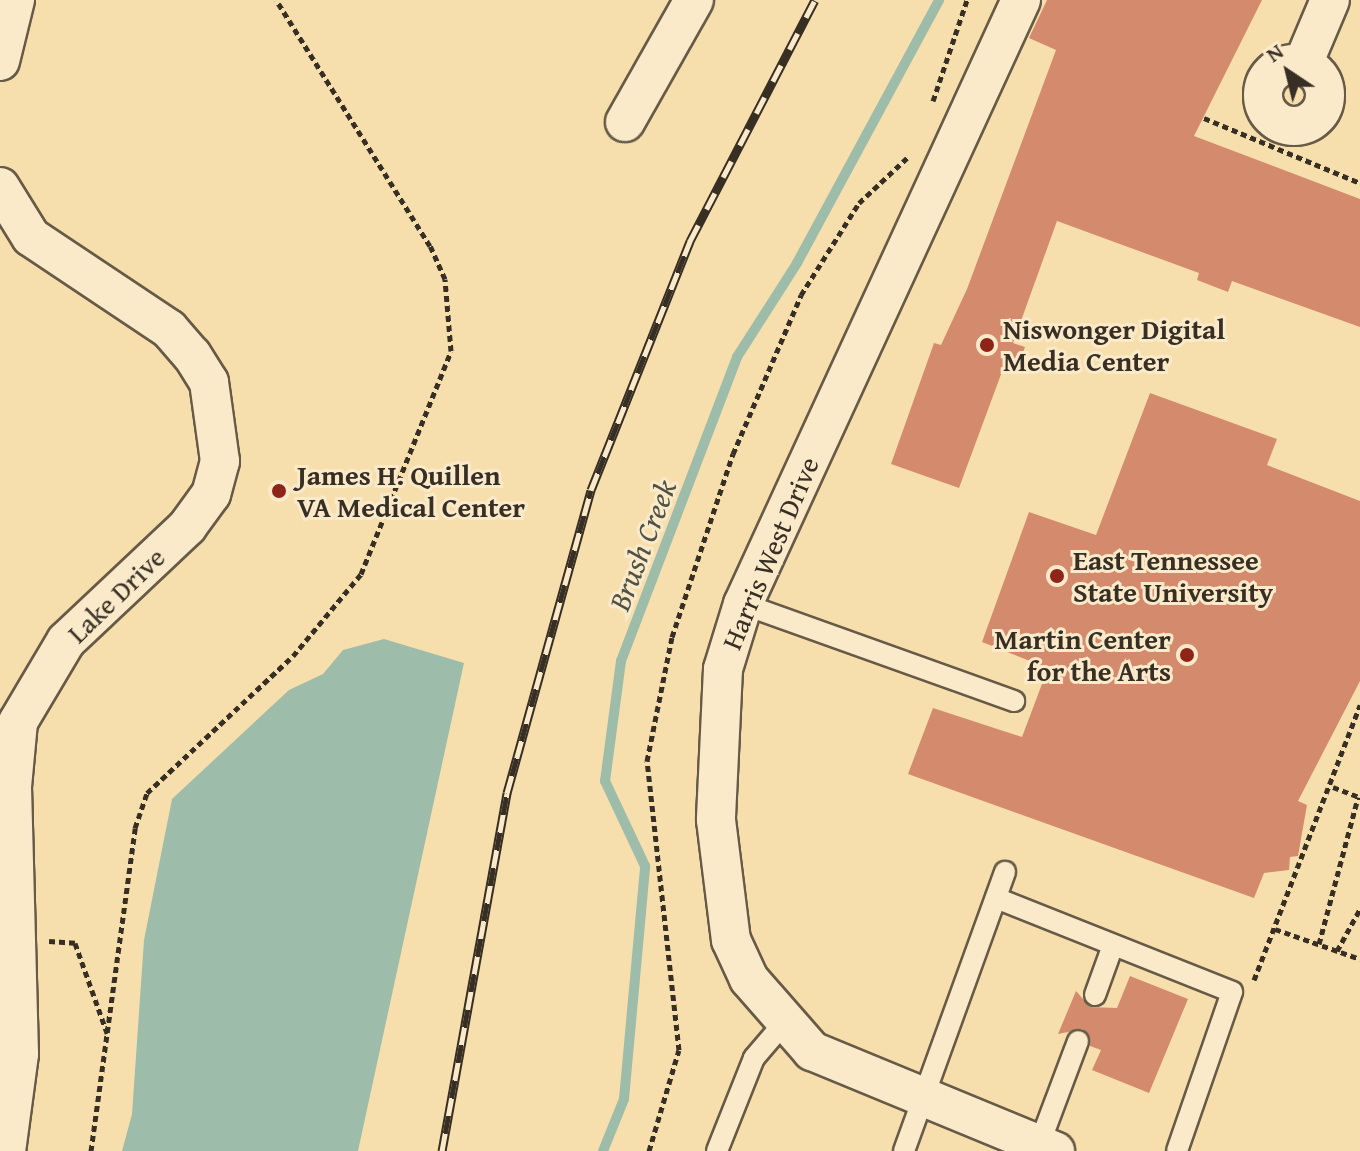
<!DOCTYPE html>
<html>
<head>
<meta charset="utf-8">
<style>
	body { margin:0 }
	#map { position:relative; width:1360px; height:1151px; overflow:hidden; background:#f7dfad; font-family:"Gentium Book Plus",serif }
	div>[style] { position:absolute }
	.water>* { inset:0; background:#9dbdaa }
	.stream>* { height:10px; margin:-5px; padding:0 5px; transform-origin:5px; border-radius:5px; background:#9dbdaa }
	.building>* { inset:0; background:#d48b6d }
	.path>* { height:5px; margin-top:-2.5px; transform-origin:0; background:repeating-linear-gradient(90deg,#372e24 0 6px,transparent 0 10px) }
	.roads { filter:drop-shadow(2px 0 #675a46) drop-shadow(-2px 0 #675a46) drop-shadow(0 2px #675a46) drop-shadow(0 -2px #675a46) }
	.lane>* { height:20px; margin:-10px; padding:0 10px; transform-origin:10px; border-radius:10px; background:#faeaca }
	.street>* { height:38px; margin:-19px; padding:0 19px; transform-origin:19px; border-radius:19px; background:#faeaca }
	.street>.ring { margin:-19px; padding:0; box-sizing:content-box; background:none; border:38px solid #faeaca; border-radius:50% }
	.rail>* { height:9px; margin-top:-4.5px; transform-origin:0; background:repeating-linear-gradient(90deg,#faeaca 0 18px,#372e24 0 36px); box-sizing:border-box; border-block:2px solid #372e24 }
	.dots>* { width:22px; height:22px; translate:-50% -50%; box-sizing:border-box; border:4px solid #faeaca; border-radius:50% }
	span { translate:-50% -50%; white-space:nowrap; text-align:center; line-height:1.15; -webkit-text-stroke:6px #faeaca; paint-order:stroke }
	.poi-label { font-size:28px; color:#372e24; font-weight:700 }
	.left { translate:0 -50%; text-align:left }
	.right { translate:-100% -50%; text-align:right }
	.street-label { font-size:28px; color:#372e24 }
	.water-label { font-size:30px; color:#505246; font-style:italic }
	.north { position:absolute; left:1248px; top:32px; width:80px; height:80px; -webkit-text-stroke:6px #faeaca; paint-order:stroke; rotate:325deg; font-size:22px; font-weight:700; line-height:32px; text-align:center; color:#372e24 }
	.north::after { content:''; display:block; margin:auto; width:28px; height:36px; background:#372e24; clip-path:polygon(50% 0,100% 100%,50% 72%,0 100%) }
</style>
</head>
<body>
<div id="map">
	<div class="water">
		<i style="clip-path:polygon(384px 639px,464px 663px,358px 1151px,122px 1151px,132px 1114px,144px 940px,172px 799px,289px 690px,323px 674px,343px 650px)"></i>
	</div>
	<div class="stream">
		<i style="left:603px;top:1151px;width:56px;rotate:-68deg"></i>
		<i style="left:624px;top:1099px;width:234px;rotate:-84.8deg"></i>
		<i style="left:645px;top:866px;width:94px;rotate:-115.2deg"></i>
		<i style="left:605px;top:781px;width:121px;rotate:-82.4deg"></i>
		<i style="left:621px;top:661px;width:325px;rotate:-69.1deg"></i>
		<i style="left:737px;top:357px;width:112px;rotate:-57.4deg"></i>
		<i style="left:797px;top:263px;width:299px;rotate:-61.6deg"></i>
	</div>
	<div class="building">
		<i style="clip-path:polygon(1047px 0,1262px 0,1194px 136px,1360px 199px,1360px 327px,1232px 281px,1228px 292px,1197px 280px,1199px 273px,1057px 221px,1013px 343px,1025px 347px,1015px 373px,1003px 369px,959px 488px,891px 464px,934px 343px,941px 345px,967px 289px,1056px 50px,1029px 38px)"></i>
		<i style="clip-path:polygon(1150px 393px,1277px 439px,1267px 465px,1360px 501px,1360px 681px,1298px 801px,1307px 805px,1298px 856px,1290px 857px,1289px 870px,1264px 873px,1254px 898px,908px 774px,933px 708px,1022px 737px,1048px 668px,982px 642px,1029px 512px,1096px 535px)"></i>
		<i style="clip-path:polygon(1130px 976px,1188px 999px,1149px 1093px,1092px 1070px,1101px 1050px,1090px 1046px,1083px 1029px,1058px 1034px,1076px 991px,1090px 1007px,1117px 1008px)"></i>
	</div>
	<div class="path">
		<i style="left:933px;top:101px;width:107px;rotate:-71.4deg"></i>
		<i style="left:1204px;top:118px;width:169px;rotate:22.6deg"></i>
		<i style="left:1333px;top:787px;width:28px;rotate:21deg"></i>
		<i style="left:1275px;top:929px;width:90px;rotate:19.4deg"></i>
		<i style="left:49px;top:941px;width:26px;rotate:4deg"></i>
		<i style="left:75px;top:943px;width:96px;rotate:70.4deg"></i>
		<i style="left:1319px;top:944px;width:152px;rotate:-75.1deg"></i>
		<i style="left:1337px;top:951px;width:48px;rotate:-61.3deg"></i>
		<i style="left:1254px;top:980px;width:295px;rotate:-68.9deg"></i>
		<i style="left:91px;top:1151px;width:326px;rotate:-82.2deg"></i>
		<i style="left:135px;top:828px;width:37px;rotate:-71deg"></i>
		<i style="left:147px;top:793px;width:200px;rotate:-43.2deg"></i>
		<i style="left:293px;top:656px;width:107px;rotate:-50.3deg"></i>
		<i style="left:361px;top:574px;width:240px;rotate:-68deg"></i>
		<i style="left:451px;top:351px;width:72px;rotate:-94.8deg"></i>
		<i style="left:445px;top:279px;width:36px;rotate:-114deg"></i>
		<i style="left:430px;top:246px;width:290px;rotate:-122deg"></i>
		<i style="left:649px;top:1151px;width:105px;rotate:-73.5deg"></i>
		<i style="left:679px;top:1050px;width:291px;rotate:-96.3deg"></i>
		<i style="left:647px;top:761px;width:126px;rotate:-78.6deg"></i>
		<i style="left:672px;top:637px;width:193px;rotate:-71.6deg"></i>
		<i style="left:733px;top:454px;width:173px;rotate:-66.8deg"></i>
		<i style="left:801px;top:295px;width:109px;rotate:-57.8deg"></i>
		<i style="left:859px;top:203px;width:67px;rotate:-43.2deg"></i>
	</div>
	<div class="roads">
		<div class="lane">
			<i style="left:743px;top:604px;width:288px;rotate:19.7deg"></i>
			<i style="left:996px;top:898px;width:254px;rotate:21.7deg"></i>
			<i style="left:1232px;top:992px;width:168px;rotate:109.1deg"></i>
			<i style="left:1095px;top:995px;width:50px;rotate:-70.1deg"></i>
			<i style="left:1039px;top:1145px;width:111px;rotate:-69.4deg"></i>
			<i style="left:717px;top:1151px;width:100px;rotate:-68.3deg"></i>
			<i style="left:754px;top:1058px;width:46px;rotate:-49.4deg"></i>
			<i style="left:904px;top:1151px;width:297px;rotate:-70.1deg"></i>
		</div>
		<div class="street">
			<i style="left:1021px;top:0;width:665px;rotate:114.71deg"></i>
			<i style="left:743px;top:604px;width:68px;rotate:107.1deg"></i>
			<i style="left:723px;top:669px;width:151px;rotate:92.7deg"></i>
			<i style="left:716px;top:820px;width:121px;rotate:82.9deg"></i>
			<i style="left:731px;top:940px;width:43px;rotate:65.2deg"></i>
			<i style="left:749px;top:979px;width:96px;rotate:48.8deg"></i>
			<i style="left:812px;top:1051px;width:263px;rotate:22.4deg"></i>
			<i style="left:0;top:61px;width:63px;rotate:-76.2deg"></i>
			<i class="ring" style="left:1263px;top:64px;width:24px;height:24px"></i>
			<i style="left:1303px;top:64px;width:69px;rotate:-67.1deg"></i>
			<i style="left:625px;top:122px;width:140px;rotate:-60.5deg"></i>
			<i style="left:0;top:187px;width:59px;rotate:58.2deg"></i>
			<i style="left:31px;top:237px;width:166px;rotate:33.7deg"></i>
			<i style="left:169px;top:329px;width:35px;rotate:49deg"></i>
			<i style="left:192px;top:355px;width:32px;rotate:58deg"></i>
			<i style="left:209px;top:382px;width:80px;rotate:82.1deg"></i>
			<i style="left:220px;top:461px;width:34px;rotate:105deg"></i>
			<i style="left:211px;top:494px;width:41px;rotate:126deg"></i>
			<i style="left:187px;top:527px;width:166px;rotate:136.7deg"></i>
			<i style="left:66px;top:641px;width:94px;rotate:120.7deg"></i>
			<i style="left:18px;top:722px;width:65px;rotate:95.3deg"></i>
			<i style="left:12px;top:787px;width:267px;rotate:88.5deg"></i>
			<i style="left:19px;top:1054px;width:98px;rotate:97.6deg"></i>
		</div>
	</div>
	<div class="rail">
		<i style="left:442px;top:1151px;width:364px;rotate:-79.7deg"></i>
		<i style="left:507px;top:793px;width:314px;rotate:-74.5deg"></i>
		<i style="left:591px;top:490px;width:268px;rotate:-68.3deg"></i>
		<i style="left:690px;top:241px;width:271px;rotate:-62.6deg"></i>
	</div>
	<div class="dots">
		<i style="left:987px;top:345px;background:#8f2418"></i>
		<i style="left:279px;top:491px;background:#8f2418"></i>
		<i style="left:1057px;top:576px;background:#8f2418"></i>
		<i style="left:1187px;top:655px;background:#8f2418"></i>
	</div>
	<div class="poi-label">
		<span class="left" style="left:1003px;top:345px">Niswonger Digital<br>Media Center</span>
		<span class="left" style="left:297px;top:491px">James H. Quillen<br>VA Medical Center</span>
		<span class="left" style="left:1073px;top:576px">East Tennessee<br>State University</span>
		<span class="right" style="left:1171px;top:655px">Martin Center<br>for the Arts</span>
	</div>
	<div class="street-label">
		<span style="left:770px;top:553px;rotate:-67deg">Harris West Drive</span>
		<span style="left:116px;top:595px;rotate:-44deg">Lake Drive</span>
	</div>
	<div class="water-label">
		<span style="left:642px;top:545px;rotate:-69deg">Brush Creek</span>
	</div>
	<div class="north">N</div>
</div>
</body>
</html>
